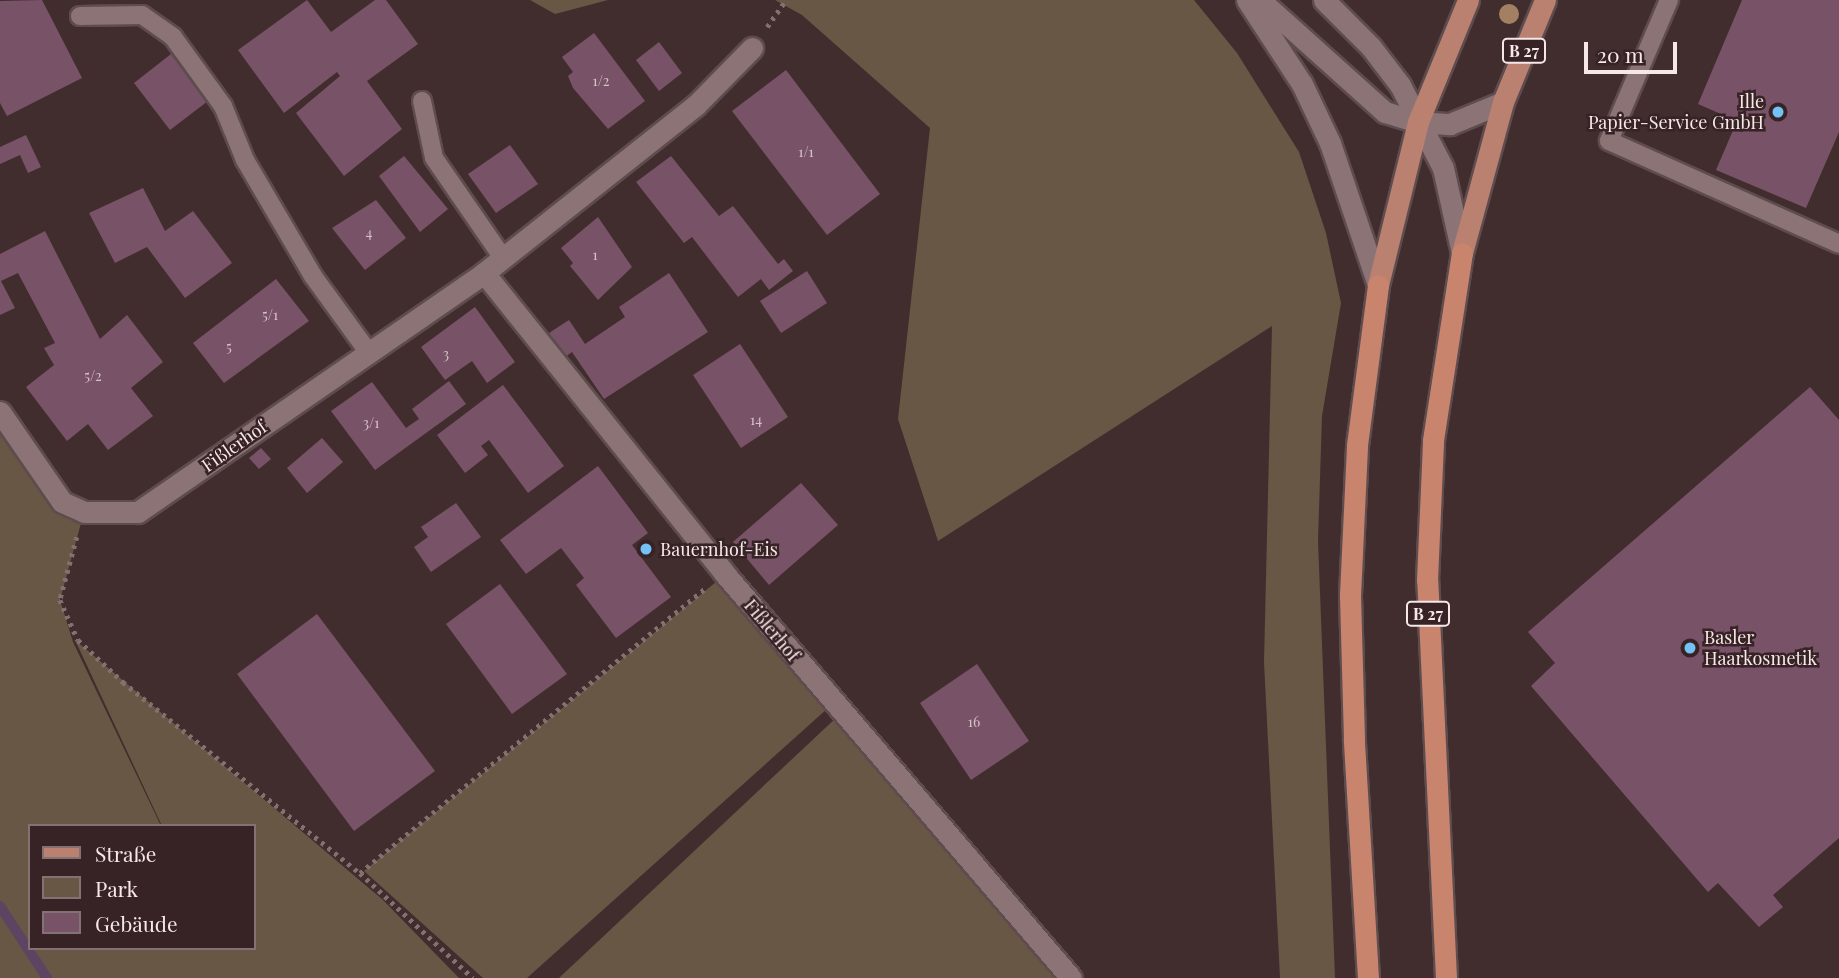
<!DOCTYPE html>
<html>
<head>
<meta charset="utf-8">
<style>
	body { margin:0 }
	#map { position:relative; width:1839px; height:978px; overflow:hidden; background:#422d2e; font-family:"Playfair Display",serif }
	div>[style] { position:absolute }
	.green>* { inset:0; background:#685745 }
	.stream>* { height:10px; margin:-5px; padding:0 5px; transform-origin:5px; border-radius:5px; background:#5d4462 }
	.building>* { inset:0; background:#785266 }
	.path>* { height:4.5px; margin-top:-2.25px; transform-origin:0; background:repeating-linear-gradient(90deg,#837071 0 3.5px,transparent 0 8.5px) }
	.roads { filter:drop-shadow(2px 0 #5e4c4e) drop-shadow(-2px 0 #5e4c4e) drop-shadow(0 2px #5e4c4e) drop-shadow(0 -2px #5e4c4e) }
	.service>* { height:18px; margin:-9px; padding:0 9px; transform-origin:9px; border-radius:9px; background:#8c7375 }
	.minor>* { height:21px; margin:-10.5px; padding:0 10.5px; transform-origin:10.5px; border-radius:10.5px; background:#8c7375 }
	.secondary>* { height:21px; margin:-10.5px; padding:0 10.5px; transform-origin:10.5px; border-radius:10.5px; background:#8c7375 }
	.primary>* { height:21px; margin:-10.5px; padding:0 10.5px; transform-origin:10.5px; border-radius:10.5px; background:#ba8070 }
	.trunk>* { height:21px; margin:-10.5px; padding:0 10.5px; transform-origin:10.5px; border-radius:10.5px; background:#c9846e }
	.trees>* { width:20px; height:20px; margin:-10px; border-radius:50%; background:#a48063 }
	.dots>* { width:19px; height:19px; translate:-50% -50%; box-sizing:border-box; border:4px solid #372325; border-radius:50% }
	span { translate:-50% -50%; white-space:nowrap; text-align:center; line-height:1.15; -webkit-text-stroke:5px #372325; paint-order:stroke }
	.number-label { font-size:14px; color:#d6c2c8 }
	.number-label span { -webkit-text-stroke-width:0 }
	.shield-label span { padding:2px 5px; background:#372325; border:2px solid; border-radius:5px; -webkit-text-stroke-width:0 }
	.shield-label { font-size:16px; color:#f6e8e9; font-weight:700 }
	.poi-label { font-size:18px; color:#f6e8e9 }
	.right { translate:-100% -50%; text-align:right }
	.left { translate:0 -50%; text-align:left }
	.street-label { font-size:18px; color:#f6e8e9 }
	.legend { position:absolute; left:28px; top:824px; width:228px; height:126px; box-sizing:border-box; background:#372325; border:2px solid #837273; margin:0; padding:9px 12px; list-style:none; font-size:21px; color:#f6e8e9 }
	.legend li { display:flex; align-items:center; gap:14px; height:35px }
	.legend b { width:35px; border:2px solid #837273 }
	.scale { position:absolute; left:1584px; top:42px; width:93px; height:32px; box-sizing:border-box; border:4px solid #f6e8e9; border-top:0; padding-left:9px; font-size:21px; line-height:24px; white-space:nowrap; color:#f6e8e9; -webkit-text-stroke:5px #372325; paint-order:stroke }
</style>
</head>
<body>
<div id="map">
	<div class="green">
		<i style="clip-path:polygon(530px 0,608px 0,555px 14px)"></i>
		<i style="clip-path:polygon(775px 0,1194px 0,1237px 53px,1299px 152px,1326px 233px,1341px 303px,1322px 416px,1318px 541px,1335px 978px,1280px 978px,1264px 662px,1272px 326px,938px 541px,898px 419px,930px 128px,802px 15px)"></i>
		<i style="clip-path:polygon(0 412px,84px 512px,60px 600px,73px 642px,161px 826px,30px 826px,30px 948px,254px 948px,254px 826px,162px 826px,75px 640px,383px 900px,459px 978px,0 978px)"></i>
		<i style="clip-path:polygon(716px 582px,828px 708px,527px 978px,483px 978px,364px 871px)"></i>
		<i style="clip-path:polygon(838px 716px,1071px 978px,559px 978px)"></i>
	</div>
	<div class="stream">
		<i style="left:0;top:906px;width:86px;rotate:56.9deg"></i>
	</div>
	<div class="building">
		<i style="clip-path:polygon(42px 0,82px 78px,7px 116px,0 103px,0 1px)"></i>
		<i style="clip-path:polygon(307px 0,331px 32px,375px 0,386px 0,418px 44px,367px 81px,402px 129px,344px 176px,296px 113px,340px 76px,337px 72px,284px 113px,238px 50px)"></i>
		<i style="clip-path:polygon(1742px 0,1839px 0,1839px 132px,1806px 208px,1716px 170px,1737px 121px,1698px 104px)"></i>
		<i style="clip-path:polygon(594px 33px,645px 101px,608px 129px,573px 88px,568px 76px,573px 72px,562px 57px)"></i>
		<i style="clip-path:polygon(659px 42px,682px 73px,659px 91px,636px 60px)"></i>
		<i style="clip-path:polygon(171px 54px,208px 101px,170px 130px,134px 83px)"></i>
		<i style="clip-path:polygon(786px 70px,880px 194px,827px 235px,732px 111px)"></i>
		<i style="clip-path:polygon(26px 135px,41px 167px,28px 173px,20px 155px,0 164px,0 147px)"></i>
		<i style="clip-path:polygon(510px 145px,538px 184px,496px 213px,468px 174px)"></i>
		<i style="clip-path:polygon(404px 156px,448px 209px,420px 232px,379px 176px)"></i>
		<i style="clip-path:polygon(671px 156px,719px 216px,733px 206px,778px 264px,784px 259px,793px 271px,769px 290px,761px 279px,738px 297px,692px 237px,684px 243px,636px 182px)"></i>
		<i style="clip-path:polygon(143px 188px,165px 231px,193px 211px,232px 263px,185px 298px,147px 247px,115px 263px,89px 213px)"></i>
		<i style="clip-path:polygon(376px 200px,406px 238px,365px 270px,332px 228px)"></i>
		<i style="clip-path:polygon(598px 217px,632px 267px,598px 300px,570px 266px,573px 263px,561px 248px)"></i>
		<i style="clip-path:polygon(45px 231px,100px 339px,127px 315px,163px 362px,131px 388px,153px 416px,108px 450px,88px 424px,67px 441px,26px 387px,54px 365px,44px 348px,55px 343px,18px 273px,1px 281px,15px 308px,0 315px,0 254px)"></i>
		<i style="clip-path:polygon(807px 271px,827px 303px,781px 333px,760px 301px)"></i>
		<i style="clip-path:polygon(669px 273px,708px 332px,604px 399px,572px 352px,565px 357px,549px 333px,569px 320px,585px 344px,625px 317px,619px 307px)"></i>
		<i style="clip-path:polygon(276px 279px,309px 321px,224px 383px,193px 343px)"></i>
		<i style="clip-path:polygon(475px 307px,515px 362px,487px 383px,472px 361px,445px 380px,421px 347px)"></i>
		<i style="clip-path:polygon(740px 344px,788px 417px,741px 448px,693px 375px)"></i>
		<i style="clip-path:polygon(449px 381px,466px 404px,375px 470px,331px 411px,372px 382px,406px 428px,419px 419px,412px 409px)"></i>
		<i style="clip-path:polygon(503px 385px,564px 466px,528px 493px,489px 440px,481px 446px,488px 455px,465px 473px,437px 435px)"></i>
		<i style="clip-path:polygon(1810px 387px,1839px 420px,1839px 838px,1773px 895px,1783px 907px,1759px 927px,1718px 883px,1708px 892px,1531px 686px,1555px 663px,1528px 632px)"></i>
		<i style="clip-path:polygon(322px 438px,343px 462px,307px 493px,287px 468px)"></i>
		<i style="clip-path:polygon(261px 448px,271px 459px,259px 469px,249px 458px)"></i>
		<i style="clip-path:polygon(598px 466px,648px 533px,632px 545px,671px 597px,616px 638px,576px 585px,584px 578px,561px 548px,526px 574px,500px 540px)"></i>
		<i style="clip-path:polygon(801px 483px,838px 525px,769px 585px,733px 542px)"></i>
		<i style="clip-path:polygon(456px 503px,481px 537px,431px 572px,414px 547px,428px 537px,421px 527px)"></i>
		<i style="clip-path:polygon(648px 541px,654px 549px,644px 556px,638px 548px)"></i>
		<i style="clip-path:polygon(500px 584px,567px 674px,512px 714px,446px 624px)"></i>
		<i style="clip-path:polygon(317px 614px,435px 771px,354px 831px,237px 674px)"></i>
		<i style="clip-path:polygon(977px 664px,1029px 741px,971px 780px,920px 703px)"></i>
	</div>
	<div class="path">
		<i style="left:767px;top:27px;width:33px;rotate:-55deg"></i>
		<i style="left:77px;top:537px;width:65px;rotate:105.1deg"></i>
		<i style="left:60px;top:600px;width:44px;rotate:65.8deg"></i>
		<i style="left:78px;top:640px;width:62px;rotate:43deg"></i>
		<i style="left:123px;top:682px;width:304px;rotate:38.9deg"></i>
		<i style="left:360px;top:873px;width:154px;rotate:42.9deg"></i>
		<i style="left:360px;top:873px;width:446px;rotate:-39.5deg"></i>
	</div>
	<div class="roads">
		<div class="service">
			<i style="left:1669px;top:0;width:153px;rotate:113.1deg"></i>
			<i style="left:1609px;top:141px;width:252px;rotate:24.1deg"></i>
			<i style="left:80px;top:16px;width:62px;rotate:-0.9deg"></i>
			<i style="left:142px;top:15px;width:38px;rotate:35deg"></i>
			<i style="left:173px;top:37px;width:85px;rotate:54.1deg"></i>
			<i style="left:223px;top:106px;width:58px;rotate:67.8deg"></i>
			<i style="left:245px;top:160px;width:134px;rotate:59.6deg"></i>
			<i style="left:313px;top:276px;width:95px;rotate:54deg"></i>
			<i style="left:422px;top:101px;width:58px;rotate:78.1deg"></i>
			<i style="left:434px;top:158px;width:121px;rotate:55.4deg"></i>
		</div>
		<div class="minor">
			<i style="left:484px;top:273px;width:384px;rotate:51.3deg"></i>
			<i style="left:724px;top:573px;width:533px;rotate:49.41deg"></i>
			<i style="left:0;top:412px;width:109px;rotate:55.4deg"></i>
			<i style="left:62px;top:502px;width:24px;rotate:24deg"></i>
			<i style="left:84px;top:512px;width:54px"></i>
			<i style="left:138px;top:512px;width:421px;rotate:-34.6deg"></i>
			<i style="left:484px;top:273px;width:270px;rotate:-38.4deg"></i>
			<i style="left:696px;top:105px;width:80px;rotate:-45.5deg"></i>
		</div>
		<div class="secondary">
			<i style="left:1247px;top:0;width:100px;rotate:56.8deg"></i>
			<i style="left:1302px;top:84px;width:65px;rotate:64.6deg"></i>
			<i style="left:1330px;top:143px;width:150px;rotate:71.3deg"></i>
			<i style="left:1260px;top:0;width:168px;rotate:41.9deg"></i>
			<i style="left:1385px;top:112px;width:34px;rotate:17deg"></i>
			<i style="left:1418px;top:122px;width:32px;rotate:4deg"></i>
			<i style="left:1450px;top:124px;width:57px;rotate:-22.5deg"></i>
			<i style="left:1324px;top:0;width:66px;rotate:45deg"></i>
			<i style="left:1371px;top:47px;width:48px;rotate:52.7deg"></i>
			<i style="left:1400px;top:85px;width:93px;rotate:62.6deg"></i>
			<i style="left:1443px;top:168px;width:87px;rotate:77.4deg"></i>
		</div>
		<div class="primary">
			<i style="left:1462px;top:253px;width:156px;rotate:-74.8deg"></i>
			<i style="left:1503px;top:102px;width:110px;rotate:-67.6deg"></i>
			<i style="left:1378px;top:285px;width:168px;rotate:-76.2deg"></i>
			<i style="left:1418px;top:122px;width:132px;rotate:-67.7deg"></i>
		</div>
		<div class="trunk">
			<i style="left:1368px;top:978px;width:239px;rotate:-93.4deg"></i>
			<i style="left:1354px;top:739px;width:144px;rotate:-91.6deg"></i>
			<i style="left:1350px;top:595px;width:150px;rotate:-87.3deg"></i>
			<i style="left:1357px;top:445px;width:161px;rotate:-82.5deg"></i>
			<i style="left:1446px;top:978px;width:398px;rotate:-92.7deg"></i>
			<i style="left:1427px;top:580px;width:140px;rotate:-87.5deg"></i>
			<i style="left:1433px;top:440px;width:189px;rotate:-81.2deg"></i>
		</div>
	</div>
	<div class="trees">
		<i style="left:1509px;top:14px"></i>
	</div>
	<div class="dots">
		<i style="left:1778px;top:112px;background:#73c1f5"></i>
		<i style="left:646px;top:549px;background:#73c1f5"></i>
		<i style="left:1690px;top:648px;background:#73c1f5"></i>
	</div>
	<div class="number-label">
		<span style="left:601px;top:81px">1/2</span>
		<span style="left:806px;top:152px">1/1</span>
		<span style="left:369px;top:233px">4</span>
		<span style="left:595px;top:255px">1</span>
		<span style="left:270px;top:315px">5/1</span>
		<span style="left:229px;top:347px">5</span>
		<span style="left:446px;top:354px">3</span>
		<span style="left:93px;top:376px">5/2</span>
		<span style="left:756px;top:420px">14</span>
		<span style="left:371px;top:423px">3/1</span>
		<span style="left:974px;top:722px">16</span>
	</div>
	<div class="shield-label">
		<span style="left:1524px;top:51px">B 27</span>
		<span style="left:1428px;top:614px">B 27</span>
	</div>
	<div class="poi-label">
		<span class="right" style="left:1764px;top:112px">Ille<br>Papier-Service GmbH</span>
		<span class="left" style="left:660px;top:549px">Bauernhof-Eis</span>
		<span class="left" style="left:1704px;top:648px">Basler<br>Haarkosmetik</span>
	</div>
	<div class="street-label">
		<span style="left:234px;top:446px;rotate:-35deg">Fißlerhof</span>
		<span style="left:772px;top:630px;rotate:50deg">Fißlerhof</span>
	</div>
	<ul class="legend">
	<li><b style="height:9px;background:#ba8070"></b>Straße</li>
	<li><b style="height:19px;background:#685745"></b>Park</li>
	<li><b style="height:19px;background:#785266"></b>Gebäude</li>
	</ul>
	<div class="scale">20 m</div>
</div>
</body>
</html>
